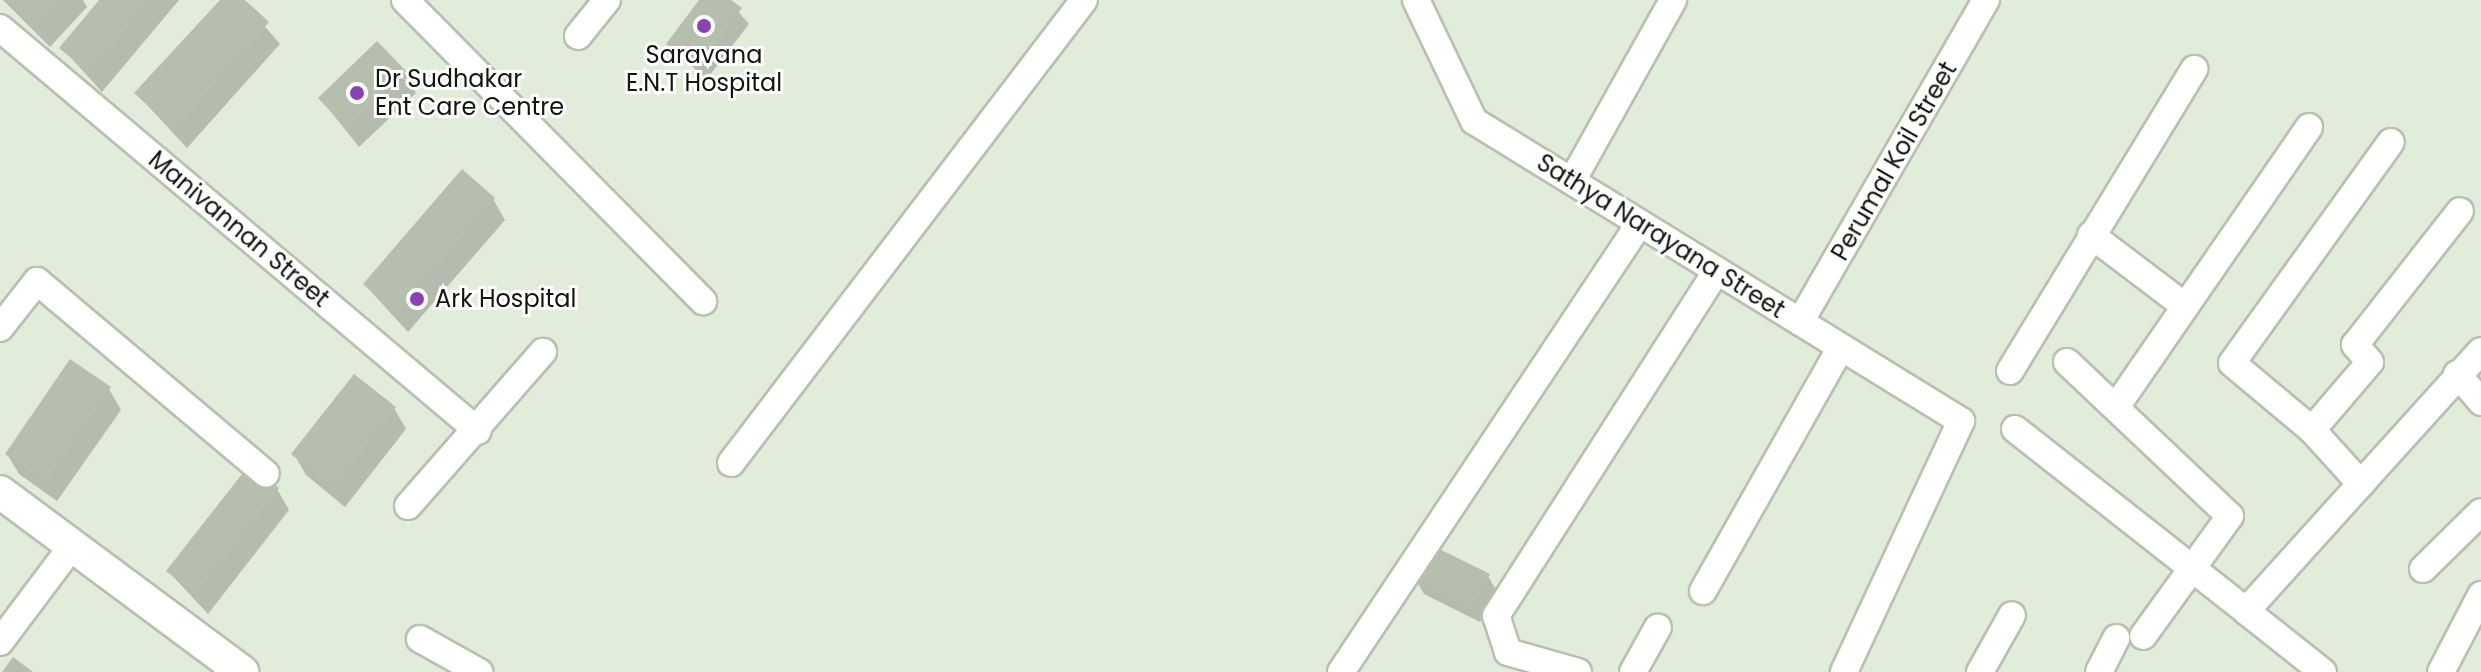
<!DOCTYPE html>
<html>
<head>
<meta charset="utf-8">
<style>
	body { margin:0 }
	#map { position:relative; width:2481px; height:672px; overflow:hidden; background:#e2ecda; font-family:Poppins,sans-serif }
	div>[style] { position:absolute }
	.shadow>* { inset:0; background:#0003 }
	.building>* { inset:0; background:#b6bfae }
	.roads { filter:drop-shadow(2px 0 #b8c1b0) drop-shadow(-2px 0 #b8c1b0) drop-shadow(0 2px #b8c1b0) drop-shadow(0 -2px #b8c1b0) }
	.minor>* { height:26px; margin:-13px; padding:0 13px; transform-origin:13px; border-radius:13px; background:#fff }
	.tertiary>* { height:32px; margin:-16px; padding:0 16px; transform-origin:16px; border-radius:16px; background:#fff }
	.dots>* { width:22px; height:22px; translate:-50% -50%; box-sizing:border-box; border:4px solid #fff; border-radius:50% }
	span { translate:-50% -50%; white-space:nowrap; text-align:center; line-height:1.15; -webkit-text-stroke:6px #fff; paint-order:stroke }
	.poi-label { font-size:24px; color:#12150f }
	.left { translate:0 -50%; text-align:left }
	.street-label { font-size:24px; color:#12150f }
</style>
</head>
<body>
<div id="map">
	<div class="shadow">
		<i style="clip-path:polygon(3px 0,83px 0,87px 7px,50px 47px)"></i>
		<i style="clip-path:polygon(102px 0,179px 0,102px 92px,62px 48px)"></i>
		<i style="clip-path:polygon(223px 0,242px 0,280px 44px,187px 148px,136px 93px)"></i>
		<i style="clip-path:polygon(702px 0,728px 0,749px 24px,706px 80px,669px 44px)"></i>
		<i style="clip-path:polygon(404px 72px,416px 93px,359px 147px,320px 98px)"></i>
		<i style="clip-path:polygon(493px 199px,505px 220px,408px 332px,365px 285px)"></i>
		<i style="clip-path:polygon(109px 389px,121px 410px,57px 501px,19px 474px,7px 454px)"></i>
		<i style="clip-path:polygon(394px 408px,406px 429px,345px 507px,306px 475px,294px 454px)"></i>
		<i style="clip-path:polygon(277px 489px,289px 510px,208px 614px,168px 571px)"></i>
		<i style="clip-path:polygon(1488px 576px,1496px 590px,1480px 622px,1424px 594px,1416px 580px)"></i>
	</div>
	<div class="building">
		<i style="clip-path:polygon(9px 0,63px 0,37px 28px)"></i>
		<i style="clip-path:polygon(99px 0,150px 0,89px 73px,59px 48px)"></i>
		<i style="clip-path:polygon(220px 0,245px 0,269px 22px,174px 129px,134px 93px)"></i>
		<i style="clip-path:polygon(699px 0,731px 0,742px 8px,697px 68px,666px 44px)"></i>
		<i style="clip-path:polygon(377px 41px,406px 71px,346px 128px,318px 98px)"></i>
		<i style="clip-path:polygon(462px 169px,495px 198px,396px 313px,363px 284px)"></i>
		<i style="clip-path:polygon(70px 359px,111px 387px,45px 482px,5px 454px)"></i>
		<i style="clip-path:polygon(354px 374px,396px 407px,333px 487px,291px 454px)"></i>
		<i style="clip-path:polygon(249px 465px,279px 488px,195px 594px,166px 571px)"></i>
		<i style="clip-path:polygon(1431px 545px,1490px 574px,1472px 609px,1414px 580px)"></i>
		<i style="clip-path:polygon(13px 657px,33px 672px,2px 672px)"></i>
	</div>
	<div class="roads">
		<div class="minor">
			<i style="left:405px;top:0;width:424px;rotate:45.3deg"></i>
			<i style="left:1416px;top:0;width:134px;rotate:64.4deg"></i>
			<i style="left:1474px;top:121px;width:572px;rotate:31.63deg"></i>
			<i style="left:1961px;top:421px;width:277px;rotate:115deg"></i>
			<i style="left:0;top:28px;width:625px;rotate:40.13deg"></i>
			<i style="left:578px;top:36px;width:46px;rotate:-51.1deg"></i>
			<i style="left:1572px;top:181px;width:207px;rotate:-60.8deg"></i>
			<i style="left:2091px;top:235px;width:118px;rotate:37.1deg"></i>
			<i style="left:1800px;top:322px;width:372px;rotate:-60deg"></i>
			<i style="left:0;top:328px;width:60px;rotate:-51.8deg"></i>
			<i style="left:37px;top:281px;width:299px;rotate:40.1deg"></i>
			<i style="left:2067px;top:362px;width:224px;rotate:43.4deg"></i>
			<i style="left:2230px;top:516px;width:148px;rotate:125.9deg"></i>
			<i style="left:2010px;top:371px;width:354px;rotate:-58.6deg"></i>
			<i style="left:2457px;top:374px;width:37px;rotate:49deg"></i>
			<i style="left:2116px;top:407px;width:340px;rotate:-55.4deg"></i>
			<i style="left:2015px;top:429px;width:294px;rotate:38.2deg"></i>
			<i style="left:2246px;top:611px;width:350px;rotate:-47.9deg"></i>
			<i style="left:2312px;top:430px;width:104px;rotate:-140.1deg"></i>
			<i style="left:2232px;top:363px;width:272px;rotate:-54.3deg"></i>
			<i style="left:731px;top:463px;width:582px;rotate:-52.68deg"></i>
			<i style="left:2361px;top:484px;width:73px;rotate:-132.2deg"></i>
			<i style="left:2312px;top:430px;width:89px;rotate:-49.5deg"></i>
			<i style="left:2370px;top:362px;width:23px;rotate:-131deg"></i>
			<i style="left:2355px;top:345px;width:170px;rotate:-51.9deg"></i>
			<i style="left:408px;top:506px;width:205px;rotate:-48.8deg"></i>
			<i style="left:2423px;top:569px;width:81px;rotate:-44.5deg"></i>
			<i style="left:1703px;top:591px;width:280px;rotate:-60.5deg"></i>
			<i style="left:2246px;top:611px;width:98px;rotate:38.4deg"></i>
			<i style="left:420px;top:639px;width:68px;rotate:29.2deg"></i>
			<i style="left:0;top:642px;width:120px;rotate:-53.1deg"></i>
			<i style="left:1341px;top:672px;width:539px;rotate:-56.34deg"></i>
			<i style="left:1578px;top:672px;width:73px;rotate:-164.1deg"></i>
			<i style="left:1508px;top:652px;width:38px;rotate:-108deg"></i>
			<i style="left:1496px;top:616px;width:410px;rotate:-57.4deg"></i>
			<i style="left:1633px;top:672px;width:51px;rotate:-60.9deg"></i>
			<i style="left:1980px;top:672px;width:65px;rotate:-60.7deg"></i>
			<i style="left:2099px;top:672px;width:38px;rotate:-63deg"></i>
			<i style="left:2441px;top:672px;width:87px;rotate:-62.5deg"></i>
		</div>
		<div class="tertiary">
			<i style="left:0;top:492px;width:302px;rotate:36.6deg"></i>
		</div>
	</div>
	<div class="dots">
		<i style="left:704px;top:26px;background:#8941b4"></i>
		<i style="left:357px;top:93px;background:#8941b4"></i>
		<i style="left:417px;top:299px;background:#8941b4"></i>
	</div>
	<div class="poi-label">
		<span style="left:704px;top:69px">Saravana<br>E.N.T Hospital</span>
		<span class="left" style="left:375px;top:93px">Dr Sudhakar<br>Ent Care Centre</span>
		<span class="left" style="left:435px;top:299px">Ark Hospital</span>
	</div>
	<div class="street-label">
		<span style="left:1894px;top:161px;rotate:-60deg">Perumal Koil Street</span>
		<span style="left:239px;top:229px;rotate:40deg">Manivannan Street</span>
		<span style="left:1661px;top:236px;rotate:32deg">Sathya Narayana Street</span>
	</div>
</div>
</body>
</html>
